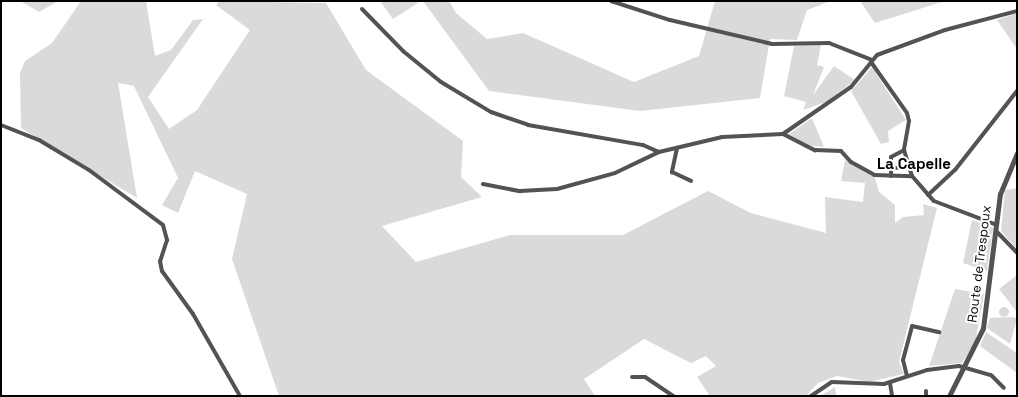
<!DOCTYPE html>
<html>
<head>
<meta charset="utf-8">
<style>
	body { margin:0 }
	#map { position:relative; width:1018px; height:397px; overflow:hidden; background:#fff; font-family:"Space Grotesk",sans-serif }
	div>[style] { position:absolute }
	.green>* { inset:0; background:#dadada }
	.round { border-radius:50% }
	.minor>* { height:4px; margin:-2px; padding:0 2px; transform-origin:2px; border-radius:2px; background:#535353 }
	.tertiary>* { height:5px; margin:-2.5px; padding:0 2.5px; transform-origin:2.5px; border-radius:2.5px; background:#535353 }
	span { translate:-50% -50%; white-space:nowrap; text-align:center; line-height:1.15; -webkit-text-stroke:4px #fff; paint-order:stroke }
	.street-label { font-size:13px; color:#000 }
	.quarter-label { font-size:15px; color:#000; font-weight:700 }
	.frame { position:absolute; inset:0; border:2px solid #000; pointer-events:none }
</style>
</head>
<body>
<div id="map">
	<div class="green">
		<i style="clip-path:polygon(20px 1px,58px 1px,39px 12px)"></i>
		<i style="clip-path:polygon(81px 1px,146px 1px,155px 56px,171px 50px,193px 20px,203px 19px,148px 97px,169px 129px,197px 110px,250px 30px,216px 5px,219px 1px,326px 3px,366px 70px,463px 141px,461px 177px,482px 197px,382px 226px,416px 262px,510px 235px,623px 235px,708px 191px,751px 213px,826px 233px,825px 197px,863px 202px,865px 183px,841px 181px,845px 160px,875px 178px,879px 192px,895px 205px,895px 223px,903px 217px,924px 215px,923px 204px,937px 208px,899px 362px,904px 374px,869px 382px,837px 376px,818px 383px,806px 396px,710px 396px,697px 377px,716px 366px,706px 356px,691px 363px,644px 339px,584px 379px,595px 396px,279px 396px,232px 259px,247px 194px,195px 171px,178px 213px,162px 205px,178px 178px,134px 86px,118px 83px,137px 198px,21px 128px,20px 73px,25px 61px,52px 43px)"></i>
		<i style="clip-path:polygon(380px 1px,421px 1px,393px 19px)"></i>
		<i style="clip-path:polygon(423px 1px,449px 1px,456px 13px,487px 39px,523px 33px,634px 82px,699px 56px,715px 1px,831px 1px,807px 10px,797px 40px,770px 39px,760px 98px,640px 111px,489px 91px)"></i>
		<i style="clip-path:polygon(860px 1px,945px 1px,875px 23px)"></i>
		<i style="clip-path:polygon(1017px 13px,1017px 49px,997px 20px)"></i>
		<i style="clip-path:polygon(821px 45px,817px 65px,824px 67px,813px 95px,834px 66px,855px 80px,826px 102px,803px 110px,806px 102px,784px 96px,794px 46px)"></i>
		<i style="clip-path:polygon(872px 67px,906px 120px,888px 131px,889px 142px,881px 144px,851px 91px)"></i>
		<i style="clip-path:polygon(812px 118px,824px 147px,812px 146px,788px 135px)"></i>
		<i style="clip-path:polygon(1017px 188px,1017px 249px,1001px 231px,1005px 190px)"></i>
		<i style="clip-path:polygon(972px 220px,993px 228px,987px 271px,963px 263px)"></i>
		<i style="clip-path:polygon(1017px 275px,1017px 312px,999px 289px)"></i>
		<i style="clip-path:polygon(955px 289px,984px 294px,975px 343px,962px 363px,929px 366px)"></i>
		<i class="round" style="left:999px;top:307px;width:10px;height:10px"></i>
		<i style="clip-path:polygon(1013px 317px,1017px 319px,1010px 344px,987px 328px,990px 318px)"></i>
		<i style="clip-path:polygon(986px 332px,1017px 353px,1017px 373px,980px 346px)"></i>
		<i style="clip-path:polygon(835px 387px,836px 396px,820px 396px)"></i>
	</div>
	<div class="minor">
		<i style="left:611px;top:1px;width:62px;rotate:17.9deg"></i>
		<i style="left:670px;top:20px;width:105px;rotate:13.2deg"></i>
		<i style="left:772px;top:44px;width:57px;rotate:-1deg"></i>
		<i style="left:829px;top:43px;width:46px;rotate:21.6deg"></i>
		<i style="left:362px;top:9px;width:59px;rotate:45.7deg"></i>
		<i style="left:403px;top:51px;width:49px;rotate:39.2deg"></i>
		<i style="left:441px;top:82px;width:58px;rotate:31deg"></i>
		<i style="left:491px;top:112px;width:39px;rotate:19deg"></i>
		<i style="left:528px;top:125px;width:117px;rotate:9.9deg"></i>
		<i style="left:643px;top:145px;width:17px;rotate:24deg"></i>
		<i style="left:871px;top:62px;width:62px;rotate:54.8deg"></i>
		<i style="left:907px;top:113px;width:8px;rotate:76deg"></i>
		<i style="left:909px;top:121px;width:29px;rotate:100deg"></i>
		<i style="left:1px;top:125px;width:41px;rotate:21.5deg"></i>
		<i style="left:39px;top:140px;width:58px;rotate:31deg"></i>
		<i style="left:89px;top:170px;width:92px;rotate:36.6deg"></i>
		<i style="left:163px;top:225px;width:16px;rotate:75deg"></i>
		<i style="left:167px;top:240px;width:22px;rotate:108deg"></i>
		<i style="left:160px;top:261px;width:10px;rotate:79deg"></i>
		<i style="left:162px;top:271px;width:53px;rotate:54.2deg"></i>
		<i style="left:193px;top:314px;width:95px;rotate:60.2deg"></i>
		<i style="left:783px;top:134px;width:36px;rotate:27deg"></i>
		<i style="left:815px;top:150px;width:26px;rotate:2deg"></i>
		<i style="left:841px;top:151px;width:15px;rotate:48deg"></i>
		<i style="left:851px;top:162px;width:26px;rotate:29deg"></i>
		<i style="left:874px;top:175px;width:38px;rotate:2deg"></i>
		<i style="left:912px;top:176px;width:33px;rotate:49deg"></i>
		<i style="left:934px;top:201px;width:67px;rotate:20.9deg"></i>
		<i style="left:677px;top:148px;width:25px;rotate:102deg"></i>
		<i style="left:672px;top:172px;width:21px;rotate:25deg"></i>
		<i style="left:891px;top:169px;width:19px;rotate:-12deg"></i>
		<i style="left:891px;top:176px;width:19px;rotate:-90deg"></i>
		<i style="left:891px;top:157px;width:15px;rotate:-28deg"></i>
		<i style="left:904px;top:150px;width:27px;rotate:73deg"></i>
		<i style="left:483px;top:184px;width:38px;rotate:11deg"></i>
		<i style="left:520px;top:191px;width:37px;rotate:-3deg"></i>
		<i style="left:557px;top:189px;width:60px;rotate:-15.4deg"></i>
		<i style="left:615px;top:173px;width:49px;rotate:-25.5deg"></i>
		<i style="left:659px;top:152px;width:65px;rotate:-13.4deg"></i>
		<i style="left:722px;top:137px;width:61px;rotate:-2.8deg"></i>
		<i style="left:783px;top:134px;width:83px;rotate:-34.7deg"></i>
		<i style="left:851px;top:87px;width:41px;rotate:-50.9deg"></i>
		<i style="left:877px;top:55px;width:72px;rotate:-20.2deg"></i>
		<i style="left:945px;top:30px;width:74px;rotate:-14.8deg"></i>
		<i style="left:928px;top:195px;width:37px;rotate:-43deg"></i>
		<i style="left:955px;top:170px;width:100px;rotate:-51.9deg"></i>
		<i style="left:997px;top:232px;width:29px;rotate:46deg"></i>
		<i style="left:907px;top:376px;width:16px;rotate:-104deg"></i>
		<i style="left:903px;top:360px;width:35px;rotate:-75deg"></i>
		<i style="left:912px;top:326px;width:28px;rotate:13deg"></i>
		<i style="left:632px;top:377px;width:13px"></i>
		<i style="left:645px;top:377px;width:34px;rotate:34deg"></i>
		<i style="left:890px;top:383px;width:13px;rotate:81deg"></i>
		<i style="left:926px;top:391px;width:5px;rotate:90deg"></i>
		<i style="left:811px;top:396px;width:25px;rotate:-34deg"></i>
		<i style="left:832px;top:382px;width:52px;rotate:2.2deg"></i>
		<i style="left:884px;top:384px;width:45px;rotate:-18deg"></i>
		<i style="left:927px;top:370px;width:32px;rotate:-7deg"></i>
		<i style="left:959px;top:366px;width:33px;rotate:16deg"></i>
		<i style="left:991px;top:375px;width:18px;rotate:45deg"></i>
	</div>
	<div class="tertiary">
		<i style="left:949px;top:396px;width:76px;rotate:-63.4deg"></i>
		<i style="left:983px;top:328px;width:135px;rotate:-82.8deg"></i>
		<i style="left:1000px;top:194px;width:44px;rotate:-67.5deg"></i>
	</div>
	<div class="street-label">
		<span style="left:980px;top:264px;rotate:-83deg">Route de Trespoux</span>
	</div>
	<div class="quarter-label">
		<span style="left:914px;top:164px">La Capelle</span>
	</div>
	<div class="frame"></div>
</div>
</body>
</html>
